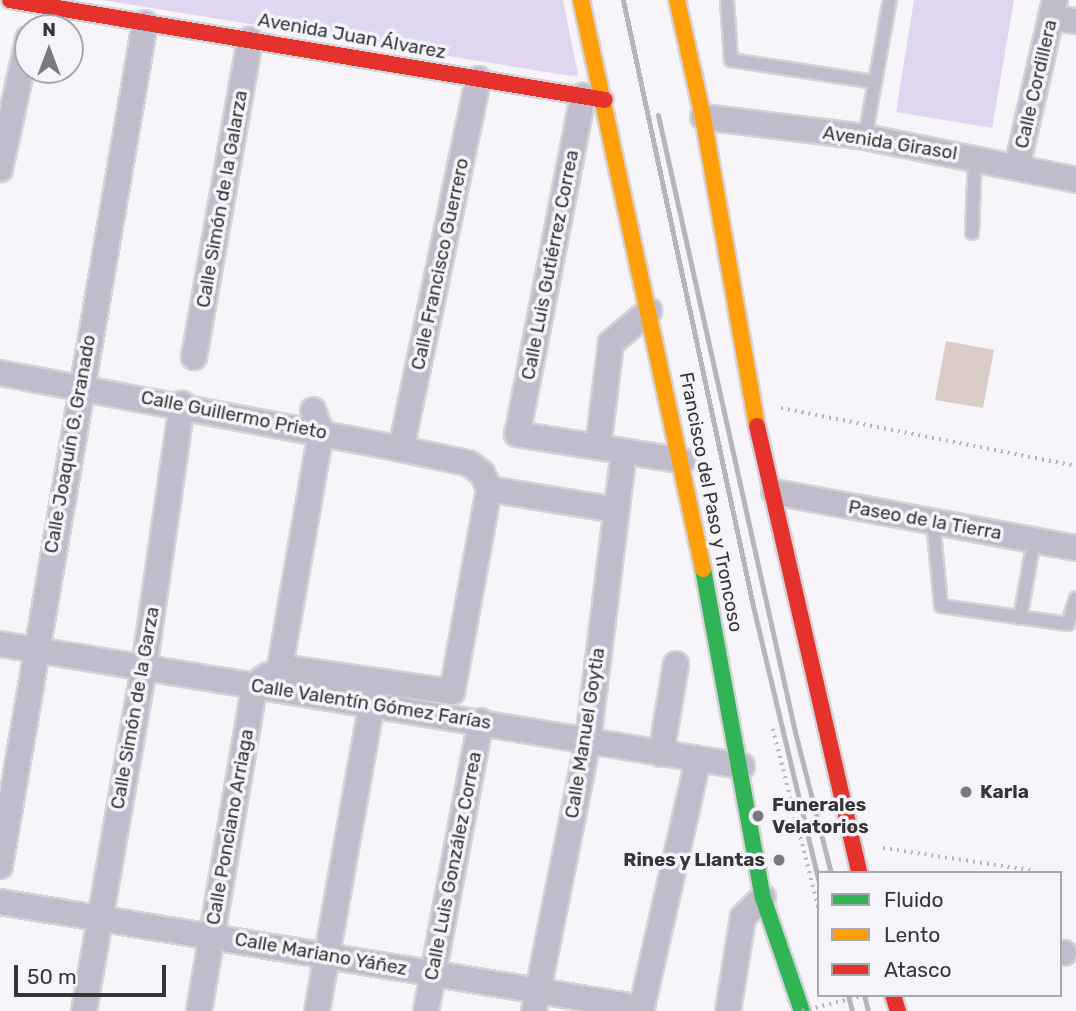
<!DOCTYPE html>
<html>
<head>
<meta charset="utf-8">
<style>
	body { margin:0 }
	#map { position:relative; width:1076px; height:1011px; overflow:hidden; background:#f7f5fa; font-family:Rubik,sans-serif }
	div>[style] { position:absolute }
	.green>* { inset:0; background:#dfd7f0 }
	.building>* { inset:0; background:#d9cdc6 }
	.path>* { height:3.5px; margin-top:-1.75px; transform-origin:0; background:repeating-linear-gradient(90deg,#b8b5be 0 2px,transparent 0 7px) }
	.roads { filter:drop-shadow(2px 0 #d4d3d6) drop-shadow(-2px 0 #d4d3d6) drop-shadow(0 2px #d4d3d6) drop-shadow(0 -2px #d4d3d6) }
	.lane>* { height:12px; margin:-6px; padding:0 6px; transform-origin:6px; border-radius:6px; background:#c1bccb }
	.street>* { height:24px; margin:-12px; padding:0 12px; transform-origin:12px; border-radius:12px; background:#c1bccb }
	.fast>* { height:16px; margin:-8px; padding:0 8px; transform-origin:8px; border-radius:8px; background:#30b455 }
	.slow>* { height:16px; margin:-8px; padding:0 8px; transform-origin:8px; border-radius:8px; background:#ff9f0a }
	.jam>* { height:16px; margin:-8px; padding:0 8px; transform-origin:8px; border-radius:8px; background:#e5322d }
	.rail>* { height:5px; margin:-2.5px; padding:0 2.5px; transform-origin:2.5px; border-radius:2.5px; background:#b8b4be }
	.path-bridge>* { height:3.5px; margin-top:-1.75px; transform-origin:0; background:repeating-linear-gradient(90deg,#b8b5be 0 2px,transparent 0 7px) }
	.dots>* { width:19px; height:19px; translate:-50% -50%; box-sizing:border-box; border:4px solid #f6f4fb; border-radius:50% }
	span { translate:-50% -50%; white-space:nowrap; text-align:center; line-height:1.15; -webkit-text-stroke:7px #f6f4fb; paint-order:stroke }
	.street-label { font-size:19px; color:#363638 }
	.poi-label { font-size:19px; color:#363638; font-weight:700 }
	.left { translate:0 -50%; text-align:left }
	.right { translate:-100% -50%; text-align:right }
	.legend { position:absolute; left:817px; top:871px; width:245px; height:126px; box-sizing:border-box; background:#f6f4fb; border:2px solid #a9a8ad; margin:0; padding:9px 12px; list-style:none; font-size:21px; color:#363638 }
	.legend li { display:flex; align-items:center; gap:14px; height:35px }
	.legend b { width:35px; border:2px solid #a9a8ad }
	.north { position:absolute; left:14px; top:14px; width:70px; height:70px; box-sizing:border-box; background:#f6f4fb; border:2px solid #a9a8ad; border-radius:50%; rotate:0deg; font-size:19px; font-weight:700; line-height:28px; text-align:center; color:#363638 }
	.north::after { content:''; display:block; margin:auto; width:24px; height:32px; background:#7a797c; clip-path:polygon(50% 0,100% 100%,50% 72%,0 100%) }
	.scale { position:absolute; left:14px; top:965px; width:152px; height:32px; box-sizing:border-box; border:4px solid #363638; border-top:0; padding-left:9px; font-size:21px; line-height:24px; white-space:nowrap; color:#363638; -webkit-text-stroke:5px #f6f4fb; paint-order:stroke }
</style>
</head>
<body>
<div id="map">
	<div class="green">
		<i style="clip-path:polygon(102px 0,563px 0,578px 75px,571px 76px)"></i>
		<i style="clip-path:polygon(914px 0,1014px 0,992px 128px,896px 112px)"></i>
	</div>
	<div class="building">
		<i style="clip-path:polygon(946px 341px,994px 350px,983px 408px,935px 400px)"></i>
	</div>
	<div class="path">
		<i style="left:781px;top:408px;width:301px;rotate:11.1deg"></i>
		<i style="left:773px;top:729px;width:186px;rotate:75.7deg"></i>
		<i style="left:883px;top:848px;width:150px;rotate:8.5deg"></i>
		<i style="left:841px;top:995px;width:6px;rotate:81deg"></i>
	</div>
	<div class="roads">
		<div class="lane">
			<i style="left:727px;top:0;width:60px;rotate:86.2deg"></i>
			<i style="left:731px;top:60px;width:146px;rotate:8.7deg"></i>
			<i style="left:865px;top:137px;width:139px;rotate:-79.7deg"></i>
			<i style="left:972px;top:233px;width:76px;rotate:-87.7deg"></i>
			<i style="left:933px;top:521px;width:85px;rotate:84.6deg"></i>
			<i style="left:941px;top:606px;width:128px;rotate:8.1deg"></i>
			<i style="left:1068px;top:624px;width:27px;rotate:-73deg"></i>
			<i style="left:1020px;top:618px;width:79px;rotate:-79.8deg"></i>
		</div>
		<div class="street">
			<i style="left:1052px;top:18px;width:24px;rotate:7deg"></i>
			<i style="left:583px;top:96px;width:344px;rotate:101deg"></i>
			<i style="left:517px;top:434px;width:168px;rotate:9.2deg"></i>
			<i style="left:703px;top:117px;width:163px;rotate:7deg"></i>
			<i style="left:865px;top:137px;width:215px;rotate:11.5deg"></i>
			<i style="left:1017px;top:167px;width:171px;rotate:-77.2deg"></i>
			<i style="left:0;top:169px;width:133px;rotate:-77.8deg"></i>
			<i style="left:194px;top:357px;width:322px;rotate:-80deg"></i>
			<i style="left:0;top:373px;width:408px;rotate:10.7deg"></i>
			<i style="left:401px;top:449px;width:68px;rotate:11.8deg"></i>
			<i style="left:468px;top:463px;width:17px;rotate:36deg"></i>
			<i style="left:482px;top:473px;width:17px;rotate:66deg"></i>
			<i style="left:489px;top:489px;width:206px;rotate:100.3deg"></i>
			<i style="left:452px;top:692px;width:174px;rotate:-171.7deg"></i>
			<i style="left:598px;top:447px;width:105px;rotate:-82.9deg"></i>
			<i style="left:611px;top:343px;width:50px;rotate:-40.1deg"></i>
			<i style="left:401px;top:449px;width:378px;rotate:-78.2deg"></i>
			<i style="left:489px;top:489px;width:129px;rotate:9.4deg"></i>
			<i style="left:774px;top:492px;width:307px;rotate:10.5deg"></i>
			<i style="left:0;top:644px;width:752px;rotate:9.34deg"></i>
			<i style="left:280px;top:667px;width:238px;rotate:-80.1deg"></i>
			<i style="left:321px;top:433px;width:24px;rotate:-109deg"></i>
			<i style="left:661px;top:754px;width:91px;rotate:-80.5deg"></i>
			<i style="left:0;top:866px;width:855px;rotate:-80.24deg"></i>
			<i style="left:0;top:902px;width:651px;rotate:9.38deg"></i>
			<i style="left:1060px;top:953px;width:4px"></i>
			<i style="left:84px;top:1011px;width:348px;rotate:-80.1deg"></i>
			<i style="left:144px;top:668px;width:267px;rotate:-81.8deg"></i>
			<i style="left:199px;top:1011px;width:331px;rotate:-80.3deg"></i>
			<i style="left:255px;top:685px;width:16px;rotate:-38deg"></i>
			<i style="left:317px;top:1011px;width:313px;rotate:-79.9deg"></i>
			<i style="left:426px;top:1011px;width:295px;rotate:-79.3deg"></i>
			<i style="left:534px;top:1011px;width:276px;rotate:-78.7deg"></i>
			<i style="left:588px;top:740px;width:290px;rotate:-82.9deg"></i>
			<i style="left:641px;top:1011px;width:257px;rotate:-77.2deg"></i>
			<i style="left:728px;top:1011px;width:95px;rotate:-80.9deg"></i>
			<i style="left:743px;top:917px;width:28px;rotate:-44deg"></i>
		</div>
		<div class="fast">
			<i style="left:703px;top:569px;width:334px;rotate:79.7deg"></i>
			<i style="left:763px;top:898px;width:120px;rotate:71deg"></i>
		</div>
		<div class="slow">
			<i style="left:581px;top:0;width:582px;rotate:77.9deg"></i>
			<i style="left:677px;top:0;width:120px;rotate:77.5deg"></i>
			<i style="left:703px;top:117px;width:314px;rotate:80.1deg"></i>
		</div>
		<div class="jam">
			<i style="left:10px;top:0;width:603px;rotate:9.54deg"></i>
			<i style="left:757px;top:426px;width:458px;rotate:77.1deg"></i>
			<i style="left:893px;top:995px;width:17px;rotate:73deg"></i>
		</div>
	</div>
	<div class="rail">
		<i style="left:623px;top:0;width:620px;rotate:77.89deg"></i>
		<i style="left:753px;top:606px;width:284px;rotate:76.6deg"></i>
		<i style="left:658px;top:115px;width:632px;rotate:77.48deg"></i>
		<i style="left:795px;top:732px;width:146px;rotate:75.7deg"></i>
		<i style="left:848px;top:995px;width:16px;rotate:76deg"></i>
		<i style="left:864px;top:995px;width:16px;rotate:76deg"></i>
	</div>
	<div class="path-bridge">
		<i style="left:802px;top:1011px;width:66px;rotate:-14deg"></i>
	</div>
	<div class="dots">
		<i style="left:966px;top:792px;background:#7a797c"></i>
		<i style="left:758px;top:816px;background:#7a797c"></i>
		<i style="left:779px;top:860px;background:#7a797c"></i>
	</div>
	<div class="street-label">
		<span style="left:352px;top:36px;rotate:10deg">Avenida Juan Álvarez</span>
		<span style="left:1036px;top:84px;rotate:-77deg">Calle Cordillera</span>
		<span style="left:890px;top:143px;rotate:9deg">Avenida Girasol</span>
		<span style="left:222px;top:199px;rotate:-80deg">Calle Simón de la Galarza</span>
		<span style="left:440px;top:264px;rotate:-78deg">Calle Francisco Guerrero</span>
		<span style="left:550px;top:265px;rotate:-79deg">Calle Luis Gutiérrez Correa</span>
		<span style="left:234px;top:415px;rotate:11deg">Calle Guillermo Prieto</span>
		<span style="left:70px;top:444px;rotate:-80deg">Calle Joaquín G. Granado</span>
		<span style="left:711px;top:502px;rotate:79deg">Francisco del Paso y Troncoso</span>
		<span style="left:925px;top:520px;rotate:10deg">Paseo de la Tierra</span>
		<span style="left:371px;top:704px;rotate:9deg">Calle Valentín Gómez Farías</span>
		<span style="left:135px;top:708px;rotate:-80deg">Calle Simón de la Garza</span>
		<span style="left:585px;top:733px;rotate:-81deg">Calle Manuel Goytia</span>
		<span style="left:230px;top:827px;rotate:-80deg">Calle Ponciano Arriaga</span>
		<span style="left:453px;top:866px;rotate:-79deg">Calle Luis González Correa</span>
		<span style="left:321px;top:954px;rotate:10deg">Calle Mariano Yáñez</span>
	</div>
	<div class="poi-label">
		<span class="left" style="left:980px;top:792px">Karla</span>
		<span class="left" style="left:772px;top:816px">Funerales<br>Velatorios</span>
		<span class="right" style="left:765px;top:860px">Rines y Llantas</span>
	</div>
	<ul class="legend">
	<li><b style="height:9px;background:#30b455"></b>Fluido</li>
	<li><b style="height:9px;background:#ff9f0a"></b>Lento</li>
	<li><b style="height:9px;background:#e5322d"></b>Atasco</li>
	</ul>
	<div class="north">N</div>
	<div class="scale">50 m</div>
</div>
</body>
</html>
